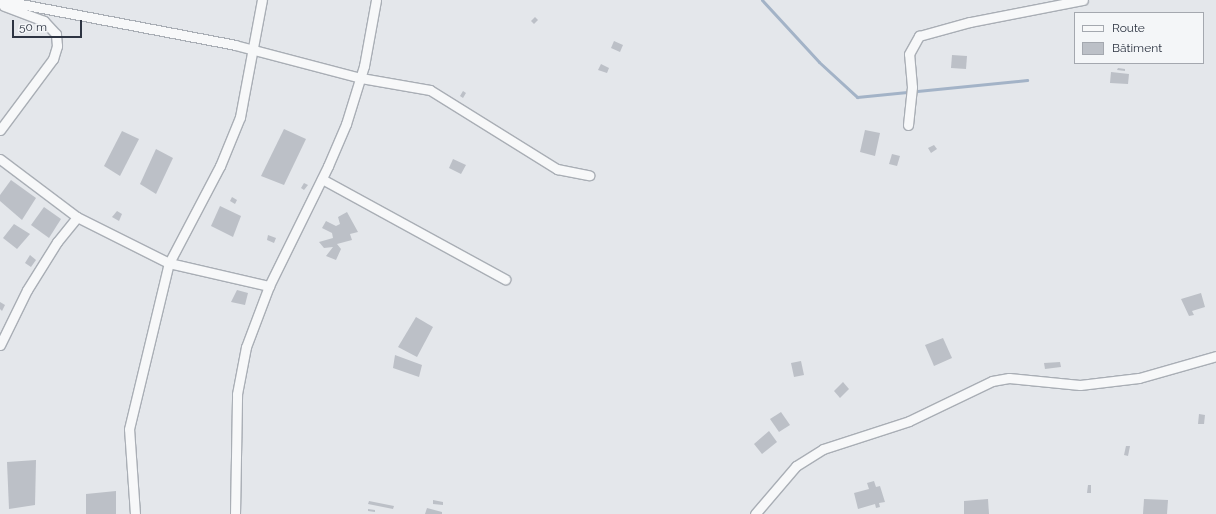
<!DOCTYPE html>
<html>
<head>
<meta charset="utf-8">
<style>
	body { margin:0 }
	#map { position:relative; width:1216px; height:514px; overflow:hidden; background:#e4e7eb; font-family:Raleway,sans-serif }
	div>[style] { position:absolute }
	.stream>* { height:3px; margin:-1.5px; padding:0 1.5px; transform-origin:1.5px; border-radius:1.5px; background:#a3b3c7 }
	.building>* { inset:0; background:#bcc0c7 }
	.roads { filter:drop-shadow(1px 0 #a9aeb5) drop-shadow(-1px 0 #a9aeb5) drop-shadow(0 1px #a9aeb5) drop-shadow(0 -1px #a9aeb5) }
	.street>* { height:9px; margin:-4.5px; padding:0 4.5px; transform-origin:4.5px; border-radius:4.5px; background:#f7f8f9 }
	span { translate:-50% -50%; white-space:nowrap; text-align:center; line-height:1.15; -webkit-text-stroke:3.5px #f4f6f8; paint-order:stroke }
	.legend { position:absolute; left:1074px; top:12px; width:130px; height:52px; box-sizing:border-box; background:#f4f6f8; border:1px solid #a4a8af; margin:0; padding:5px 7px; list-style:none; font-size:12px; color:#2d3442 }
	.legend li { display:flex; align-items:center; gap:8px; height:20px }
	.legend b { width:20px; border:1px solid #a4a8af }
	.scale { position:absolute; left:12px; top:20px; width:70px; height:18px; box-sizing:border-box; border:2px solid #2d3442; border-top:0; padding-left:5px; font-size:12px; line-height:14px; white-space:nowrap; color:#2d3442; -webkit-text-stroke:3px #f4f6f8; paint-order:stroke }
</style>
</head>
<body>
<div id="map">
	<div class="stream">
		<i style="left:762px;top:0;width:84px;rotate:47.4deg"></i>
		<i style="left:819px;top:62px;width:52px;rotate:42.6deg"></i>
		<i style="left:857px;top:97px;width:171px;rotate:-5.7deg"></i>
	</div>
	<div class="building">
		<i style="clip-path:polygon(535px 17px,538px 20px,534px 24px,531px 21px)"></i>
		<i style="clip-path:polygon(614px 41px,623px 45px,620px 52px,611px 48px)"></i>
		<i style="clip-path:polygon(952px 55px,967px 56px,966px 69px,951px 68px)"></i>
		<i style="clip-path:polygon(601px 64px,609px 68px,607px 73px,598px 70px)"></i>
		<i style="clip-path:polygon(1118px 68px,1125px 69px,1125px 71px,1117px 70px)"></i>
		<i style="clip-path:polygon(1111px 72px,1129px 74px,1128px 84px,1110px 83px)"></i>
		<i style="clip-path:polygon(463px 91px,466px 93px,463px 98px,460px 96px)"></i>
		<i style="clip-path:polygon(284px 129px,306px 139px,284px 185px,261px 176px)"></i>
		<i style="clip-path:polygon(865px 130px,880px 133px,875px 156px,860px 152px)"></i>
		<i style="clip-path:polygon(122px 131px,139px 139px,120px 176px,104px 166px)"></i>
		<i style="clip-path:polygon(934px 145px,937px 149px,931px 153px,928px 148px)"></i>
		<i style="clip-path:polygon(156px 149px,173px 158px,156px 194px,140px 184px)"></i>
		<i style="clip-path:polygon(892px 154px,900px 156px,897px 166px,889px 164px)"></i>
		<i style="clip-path:polygon(453px 159px,466px 165px,461px 174px,449px 168px)"></i>
		<i style="clip-path:polygon(11px 180px,36px 198px,22px 220px,0 201px,0 195px)"></i>
		<i style="clip-path:polygon(304px 183px,308px 185px,304px 190px,301px 188px)"></i>
		<i style="clip-path:polygon(232px 197px,237px 200px,235px 204px,230px 201px)"></i>
		<i style="clip-path:polygon(220px 206px,241px 216px,233px 237px,211px 226px)"></i>
		<i style="clip-path:polygon(44px 207px,61px 219px,49px 238px,31px 225px)"></i>
		<i style="clip-path:polygon(117px 211px,122px 214px,119px 221px,112px 217px)"></i>
		<i style="clip-path:polygon(347px 212px,358px 232px,350px 234px,352px 240px,337px 244px,341px 249px,336px 260px,326px 256px,333px 247px,324px 248px,319px 242px,333px 238px,332px 233px,322px 228px,326px 221px,336px 226px,340px 224px,338px 217px)"></i>
		<i style="clip-path:polygon(14px 224px,30px 234px,17px 249px,3px 238px)"></i>
		<i style="clip-path:polygon(268px 235px,276px 238px,274px 243px,267px 240px)"></i>
		<i style="clip-path:polygon(30px 255px,36px 260px,31px 267px,25px 263px)"></i>
		<i style="clip-path:polygon(237px 290px,248px 293px,245px 305px,231px 302px)"></i>
		<i style="clip-path:polygon(1201px 293px,1205px 307px,1192px 311px,1194px 315px,1189px 316px,1181px 299px)"></i>
		<i style="clip-path:polygon(0 302px,5px 305px,2px 311px,0 309px)"></i>
		<i style="clip-path:polygon(416px 317px,433px 327px,417px 357px,398px 347px)"></i>
		<i style="clip-path:polygon(943px 338px,952px 358px,934px 366px,925px 345px)"></i>
		<i style="clip-path:polygon(395px 355px,422px 365px,419px 377px,393px 368px)"></i>
		<i style="clip-path:polygon(801px 361px,804px 375px,794px 377px,791px 363px)"></i>
		<i style="clip-path:polygon(1060px 362px,1061px 367px,1045px 369px,1044px 363px)"></i>
		<i style="clip-path:polygon(843px 382px,849px 389px,840px 398px,834px 391px)"></i>
		<i style="clip-path:polygon(781px 412px,790px 425px,779px 432px,770px 419px)"></i>
		<i style="clip-path:polygon(1199px 414px,1205px 415px,1204px 424px,1198px 424px)"></i>
		<i style="clip-path:polygon(769px 431px,777px 442px,762px 454px,754px 444px)"></i>
		<i style="clip-path:polygon(1126px 446px,1130px 446px,1128px 456px,1124px 455px)"></i>
		<i style="clip-path:polygon(36px 460px,35px 505px,9px 509px,7px 462px)"></i>
		<i style="clip-path:polygon(874px 481px,876px 487px,880px 486px,885px 502px,879px 503px,880px 507px,876px 508px,875px 504px,858px 509px,854px 493px,869px 489px,867px 483px)"></i>
		<i style="clip-path:polygon(1088px 485px,1091px 485px,1091px 493px,1087px 493px)"></i>
		<i style="clip-path:polygon(116px 491px,116px 514px,86px 514px,86px 494px)"></i>
		<i style="clip-path:polygon(988px 499px,989px 514px,964px 514px,964px 501px)"></i>
		<i style="clip-path:polygon(1144px 499px,1168px 500px,1167px 514px,1143px 514px)"></i>
		<i style="clip-path:polygon(433px 500px,443px 502px,443px 505px,433px 504px)"></i>
		<i style="clip-path:polygon(369px 501px,394px 506px,393px 509px,368px 504px)"></i>
		<i style="clip-path:polygon(427px 508px,442px 512px,442px 514px,425px 514px)"></i>
		<i style="clip-path:polygon(368px 509px,375px 510px,375px 512px,368px 511px)"></i>
	</div>
	<div class="roads">
		<div class="street">
			<i style="left:0;top:0;width:239px;rotate:10.8deg"></i>
			<i style="left:235px;top:45px;width:130px;rotate:14.7deg"></i>
			<i style="left:361px;top:78px;width:70px;rotate:9.9deg"></i>
			<i style="left:430px;top:90px;width:150px;rotate:31.9deg"></i>
			<i style="left:557px;top:169px;width:33px;rotate:11deg"></i>
			<i style="left:908px;top:125px;width:38px;rotate:-84deg"></i>
			<i style="left:912px;top:87px;width:33px;rotate:-95deg"></i>
			<i style="left:909px;top:54px;width:21px;rotate:-61deg"></i>
			<i style="left:919px;top:36px;width:53px;rotate:-15.4deg"></i>
			<i style="left:970px;top:22px;width:115px;rotate:-11deg"></i>
			<i style="left:0;top:130px;width:89px;rotate:-53.3deg"></i>
			<i style="left:53px;top:59px;width:14px;rotate:-73deg"></i>
			<i style="left:57px;top:46px;width:12px;rotate:-95deg"></i>
			<i style="left:56px;top:34px;width:18px;rotate:-133deg"></i>
			<i style="left:44px;top:21px;width:43px;rotate:-159.4deg"></i>
			<i style="left:0;top:159px;width:96px;rotate:37deg"></i>
			<i style="left:77px;top:217px;width:103px;rotate:26.6deg"></i>
			<i style="left:169px;top:263px;width:103px;rotate:13deg"></i>
			<i style="left:322px;top:179px;width:209px;rotate:28.7deg"></i>
			<i style="left:0;top:345px;width:61px;rotate:-63.9deg"></i>
			<i style="left:27px;top:290px;width:57px;rotate:-58deg"></i>
			<i style="left:57px;top:242px;width:32px;rotate:-51deg"></i>
			<i style="left:135px;top:514px;width:85px;rotate:-94deg"></i>
			<i style="left:129px;top:429px;width:171px;rotate:-76.5deg"></i>
			<i style="left:169px;top:263px;width:110px;rotate:-62.3deg"></i>
			<i style="left:220px;top:166px;width:53px;rotate:-67.8deg"></i>
			<i style="left:240px;top:117px;width:119px;rotate:-79.4deg"></i>
			<i style="left:235px;top:514px;width:120px;rotate:-89deg"></i>
			<i style="left:237px;top:394px;width:48px;rotate:-79.2deg"></i>
			<i style="left:246px;top:347px;width:65px;rotate:-69.3deg"></i>
			<i style="left:269px;top:286px;width:134px;rotate:-63.8deg"></i>
			<i style="left:328px;top:166px;width:46px;rotate:-66.8deg"></i>
			<i style="left:346px;top:124px;width:61px;rotate:-72.8deg"></i>
			<i style="left:364px;top:66px;width:67px;rotate:-79.7deg"></i>
			<i style="left:755px;top:514px;width:63px;rotate:-49.5deg"></i>
			<i style="left:796px;top:466px;width:32px;rotate:-32deg"></i>
			<i style="left:823px;top:449px;width:90px;rotate:-18deg"></i>
			<i style="left:909px;top:421px;width:92px;rotate:-25.7deg"></i>
			<i style="left:992px;top:381px;width:17px;rotate:-10deg"></i>
			<i style="left:1009px;top:378px;width:71px;rotate:5.6deg"></i>
			<i style="left:1080px;top:385px;width:59px;rotate:-6.8deg"></i>
			<i style="left:1139px;top:378px;width:80px;rotate:-15.9deg"></i>
		</div>
	</div>
	<ul class="legend">
	<li><b style="height:5px;background:#f7f8f9"></b>Route</li>
	<li><b style="height:11px;background:#bcc0c7"></b>Bâtiment</li>
	</ul>
	<div class="scale">50 m</div>
</div>
</body>
</html>
